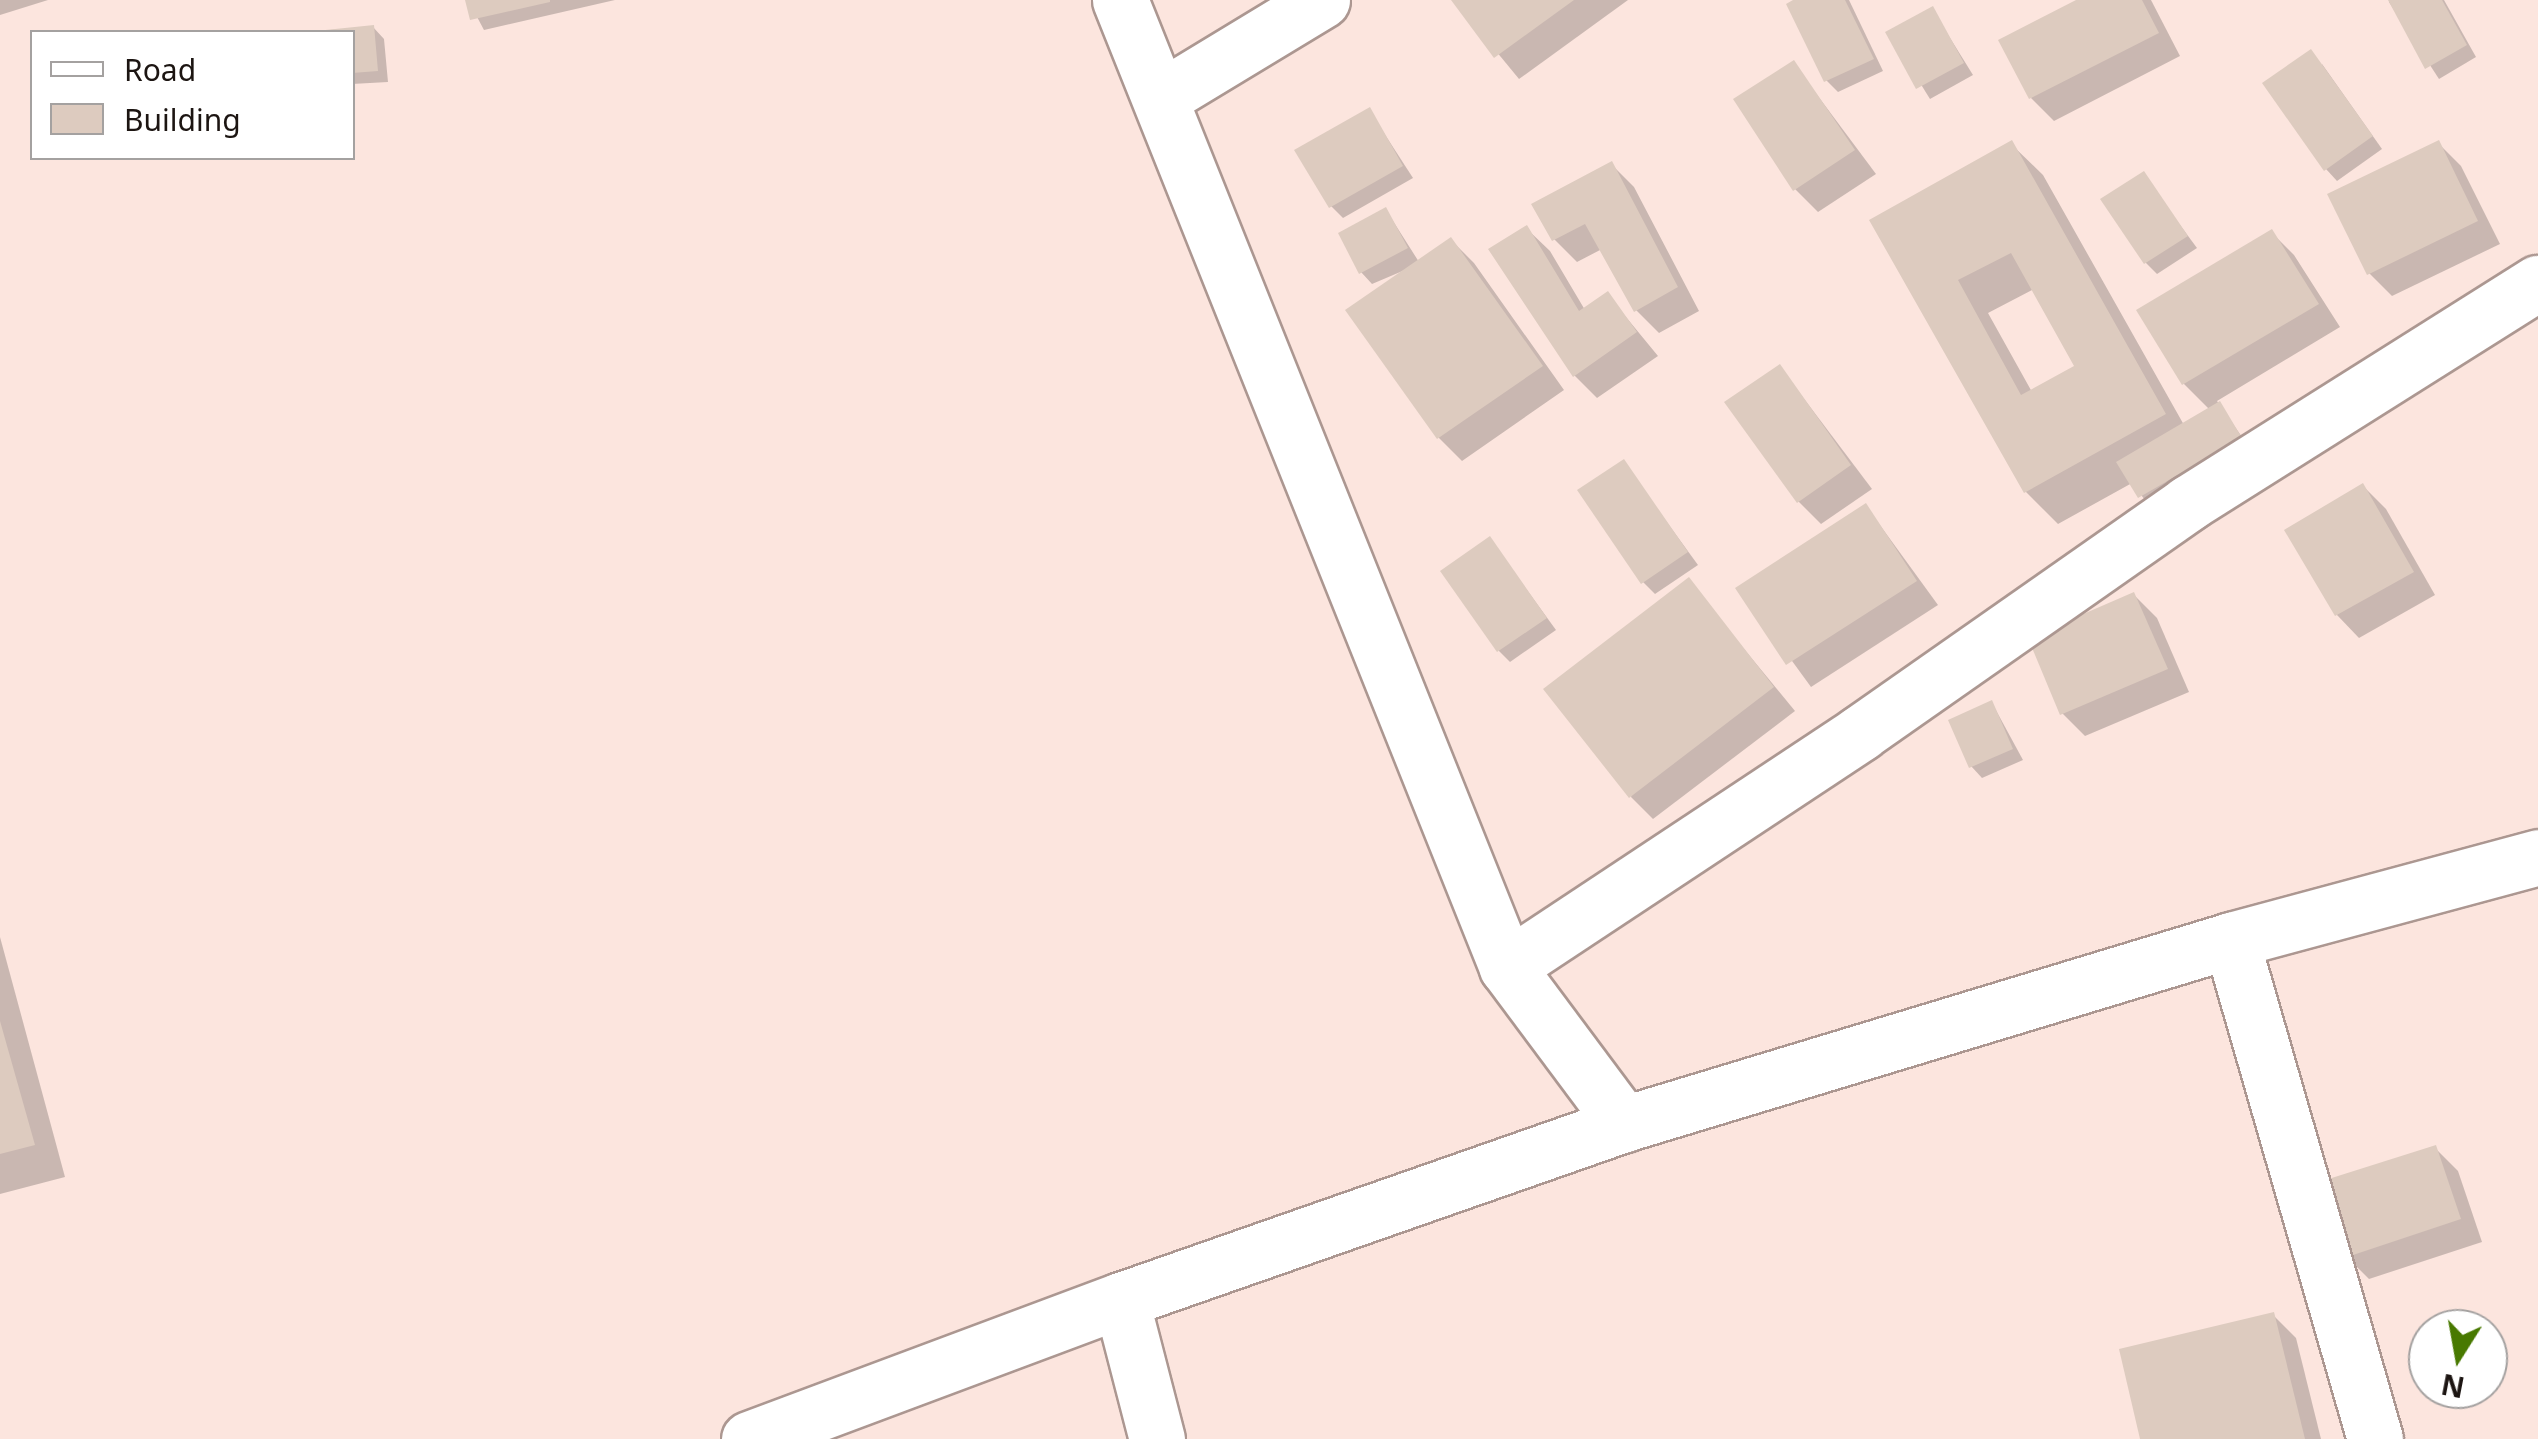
<!DOCTYPE html>
<html>
<head>
<meta charset="utf-8">
<style>
	body { margin:0 }
	#map { position:relative; width:2538px; height:1439px; overflow:hidden; background:#fce5de; font-family:"Noto Sans",sans-serif }
	div>[style] { position:absolute }
	.shadow>* { inset:0; background:#0003 }
	.building>* { inset:0; background:#ddcbbf }
	.roads { filter:drop-shadow(2px 0 #ac9791) drop-shadow(-2px 0 #ac9791) drop-shadow(0 2px #ac9791) drop-shadow(0 -2px #ac9791) }
	.minor>* { height:55px; margin:-27.5px; padding:0 27.5px; transform-origin:27.5px; border-radius:27.5px; background:#fff }
	span { translate:-50% -50%; white-space:nowrap; text-align:center; line-height:1.15; -webkit-text-stroke:8px #fff; paint-order:stroke }
	.legend { position:absolute; left:30px; top:30px; width:325px; height:130px; box-sizing:border-box; background:#fff; border:2px solid #a4a1a0; margin:0; padding:12px 18px; list-style:none; font-size:30px; color:#1c1512 }
	.legend li { display:flex; align-items:center; gap:20px; height:50px }
	.legend b { width:50px; border:2px solid #a4a1a0 }
	.north { position:absolute; left:2408px; top:1309px; width:100px; height:100px; box-sizing:border-box; background:#fff; border:2px solid #a4a1a0; border-radius:50%; rotate:191deg; font-size:28px; font-weight:700; line-height:40px; text-align:center; color:#1c1512 }
	.north::after { content:''; display:block; margin:auto; width:35px; height:45px; background:#487900; clip-path:polygon(50% 0,100% 100%,50% 72%,0 100%) }
</style>
</head>
<body>
<div id="map">
	<div class="shadow">
		<i style="clip-path:polygon(0 0,48px 0,0 15px)"></i>
		<i style="clip-path:polygon(468px 0,615px 0,484px 30px)"></i>
		<i style="clip-path:polygon(1454px 0,1628px 0,1519px 79px)"></i>
		<i style="clip-path:polygon(1799px 0,1849px 0,1883px 71px,1838px 92px,1826px 80px)"></i>
		<i style="clip-path:polygon(2082px 0,2151px 0,2180px 56px,2054px 121px,2031px 98px)"></i>
		<i style="clip-path:polygon(2444px 0,2476px 57px,2439px 79px,2389px 2px)"></i>
		<i style="clip-path:polygon(1932px 9px,1973px 75px,1930px 99px,1889px 33px)"></i>
		<i style="clip-path:polygon(373px 27px,384px 39px,388px 82px,352px 84px,352px 32px,301px 32px)"></i>
		<i style="clip-path:polygon(1794px 64px,1876px 174px,1818px 212px,1795px 189px)"></i>
		<i style="clip-path:polygon(2322px 64px,2382px 149px,2337px 181px,2326px 169px)"></i>
		<i style="clip-path:polygon(1369px 110px,1413px 178px,1343px 218px,1331px 206px)"></i>
		<i style="clip-path:polygon(2438px 143px,2461px 166px,2500px 244px,2392px 296px,2369px 273px)"></i>
		<i style="clip-path:polygon(evenodd,2011px 144px,2043px 175px,2184px 425px,2210px 410px,2184px 384px,2140px 311px,2271px 232px,2294px 255px,2340px 327px,2217px 401px,2251px 450px,2151px 508px,2132px 483px,2058px 524px,2026px 492px,1872px 221px,2011px 144px,2034px 289px,2078px 367px,2032px 392px,1988px 313px,2034px 289px)"></i>
		<i style="clip-path:polygon(1611px 164px,1634px 187px,1699px 311px,1659px 333px,1636px 310px,1602px 249px,1577px 262px,1554px 239px)"></i>
		<i style="clip-path:polygon(2143px 175px,2197px 248px,2157px 274px,2146px 263px)"></i>
		<i style="clip-path:polygon(1386px 210px,1419px 262px,1451px 240px,1474px 263px,1564px 390px,1462px 461px,1439px 438px,1412px 267px,1372px 284px,1361px 272px)"></i>
		<i style="clip-path:polygon(1527px 229px,1550px 251px,1585px 310px,1607px 294px,1658px 356px,1597px 398px,1574px 375px)"></i>
		<i style="clip-path:polygon(1780px 367px,1872px 489px,1821px 524px,1798px 501px)"></i>
		<i style="clip-path:polygon(1623px 462px,1698px 565px,1655px 594px,1643px 582px)"></i>
		<i style="clip-path:polygon(2363px 486px,2386px 509px,2435px 595px,2359px 638px,2337px 615px)"></i>
		<i style="clip-path:polygon(1866px 506px,1938px 605px,1811px 687px,1739px 588px)"></i>
		<i style="clip-path:polygon(1490px 539px,1556px 630px,1510px 662px,1499px 651px)"></i>
		<i style="clip-path:polygon(1688px 581px,1795px 711px,1653px 819px,1631px 797px)"></i>
		<i style="clip-path:polygon(2134px 595px,2157px 618px,2189px 692px,2085px 736px,2062px 713px)"></i>
		<i style="clip-path:polygon(1992px 703px,2023px 760px,1982px 778px,1971px 766px)"></i>
		<i style="clip-path:polygon(0 937px,65px 1177px,0 1194px)"></i>
		<i style="clip-path:polygon(2435px 1148px,2458px 1171px,2482px 1242px,2369px 1279px,2346px 1256px)"></i>
		<i style="clip-path:polygon(2273px 1315px,2296px 1338px,2321px 1439px,2143px 1439px)"></i>
	</div>
	<div class="building">
		<i style="clip-path:polygon(465px 0,550px 0,550px 2px,470px 20px)"></i>
		<i style="clip-path:polygon(1451px 0,1574px 0,1494px 58px)"></i>
		<i style="clip-path:polygon(1793px 0,1845px 0,1874px 59px,1824px 82px,1786px 4px)"></i>
		<i style="clip-path:polygon(2076px 0,2142px 0,2159px 33px,2029px 99px,1998px 40px)"></i>
		<i style="clip-path:polygon(2388px 0,2442px 0,2467px 45px,2425px 69px)"></i>
		<i style="clip-path:polygon(1933px 6px,1964px 63px,1916px 89px,1885px 32px)"></i>
		<i style="clip-path:polygon(374px 25px,378px 71px,352px 73px,352px 32px,306px 32px)"></i>
		<i style="clip-path:polygon(2311px 49px,2373px 136px,2324px 171px,2262px 83px)"></i>
		<i style="clip-path:polygon(1794px 60px,1855px 150px,1793px 191px,1733px 99px)"></i>
		<i style="clip-path:polygon(1370px 107px,1403px 166px,1329px 208px,1294px 150px)"></i>
		<i style="clip-path:polygon(evenodd,2012px 140px,2166px 414px,2024px 493px,1869px 220px,2012px 140px,2011px 253px,2074px 366px,2021px 395px,1958px 280px,2011px 253px)"></i>
		<i style="clip-path:polygon(2439px 140px,2478px 221px,2367px 275px,2327px 194px)"></i>
		<i style="clip-path:polygon(1612px 161px,1678px 287px,1634px 312px,1585px 224px,1552px 241px,1531px 204px)"></i>
		<i style="clip-path:polygon(2144px 171px,2188px 236px,2144px 264px,2100px 199px)"></i>
		<i style="clip-path:polygon(1386px 207px,1408px 248px,1359px 274px,1338px 233px)"></i>
		<i style="clip-path:polygon(1527px 225px,1579px 311px,1608px 291px,1637px 332px,1573px 377px,1488px 249px)"></i>
		<i style="clip-path:polygon(2272px 229px,2319px 304px,2182px 385px,2136px 310px)"></i>
		<i style="clip-path:polygon(1451px 237px,1543px 366px,1437px 439px,1345px 310px)"></i>
		<i style="clip-path:polygon(1780px 364px,1851px 465px,1797px 503px,1724px 402px)"></i>
		<i style="clip-path:polygon(2220px 401px,2242px 438px,2138px 498px,2116px 462px)"></i>
		<i style="clip-path:polygon(1624px 459px,1688px 552px,1641px 584px,1577px 490px)"></i>
		<i style="clip-path:polygon(2363px 483px,2414px 572px,2335px 616px,2284px 530px)"></i>
		<i style="clip-path:polygon(1866px 503px,1917px 581px,1786px 665px,1735px 588px)"></i>
		<i style="clip-path:polygon(1490px 536px,1547px 618px,1497px 652px,1440px 571px)"></i>
		<i style="clip-path:polygon(1689px 577px,1774px 687px,1629px 798px,1543px 689px)"></i>
		<i style="clip-path:polygon(2134px 592px,2168px 669px,2060px 715px,2028px 638px)"></i>
		<i style="clip-path:polygon(1992px 700px,2013px 749px,1969px 768px,1948px 720px)"></i>
		<i style="clip-path:polygon(0 1021px,35px 1145px,0 1154px)"></i>
		<i style="clip-path:polygon(2436px 1145px,2461px 1219px,2344px 1258px,2319px 1182px)"></i>
		<i style="clip-path:polygon(2274px 1312px,2305px 1439px,2140px 1439px,2119px 1349px)"></i>
	</div>
	<div class="roads">
		<div class="minor">
			<i style="left:1120px;top:0;width:1042px;rotate:68.19deg"></i>
			<i style="left:1507px;top:967px;width:196px;rotate:53.3deg"></i>
			<i style="left:1162px;top:97px;width:187px;rotate:-31.2deg"></i>
			<i style="left:2231px;top:940px;width:519px;rotate:73.9deg"></i>
			<i style="left:1507px;top:967px;width:424px;rotate:-33.5deg"></i>
			<i style="left:1860px;top:733px;width:401px;rotate:-35deg"></i>
			<i style="left:2188px;top:503px;width:413px;rotate:-32.2deg"></i>
			<i style="left:1121px;top:1300px;width:144px;rotate:75.5deg"></i>
			<i style="left:749px;top:1439px;width:397px;rotate:-20.5deg"></i>
			<i style="left:1121px;top:1300px;width:533px;rotate:-19.28deg"></i>
			<i style="left:1624px;top:1124px;width:634px;rotate:-16.86deg"></i>
			<i style="left:2231px;top:940px;width:318px;rotate:-15.1deg"></i>
		</div>
	</div>
	<ul class="legend">
	<li><b style="height:12px;background:#fff"></b>Road</li>
	<li><b style="height:28px;background:#ddcbbf"></b>Building</li>
	</ul>
	<div class="north">N</div>
</div>
</body>
</html>
